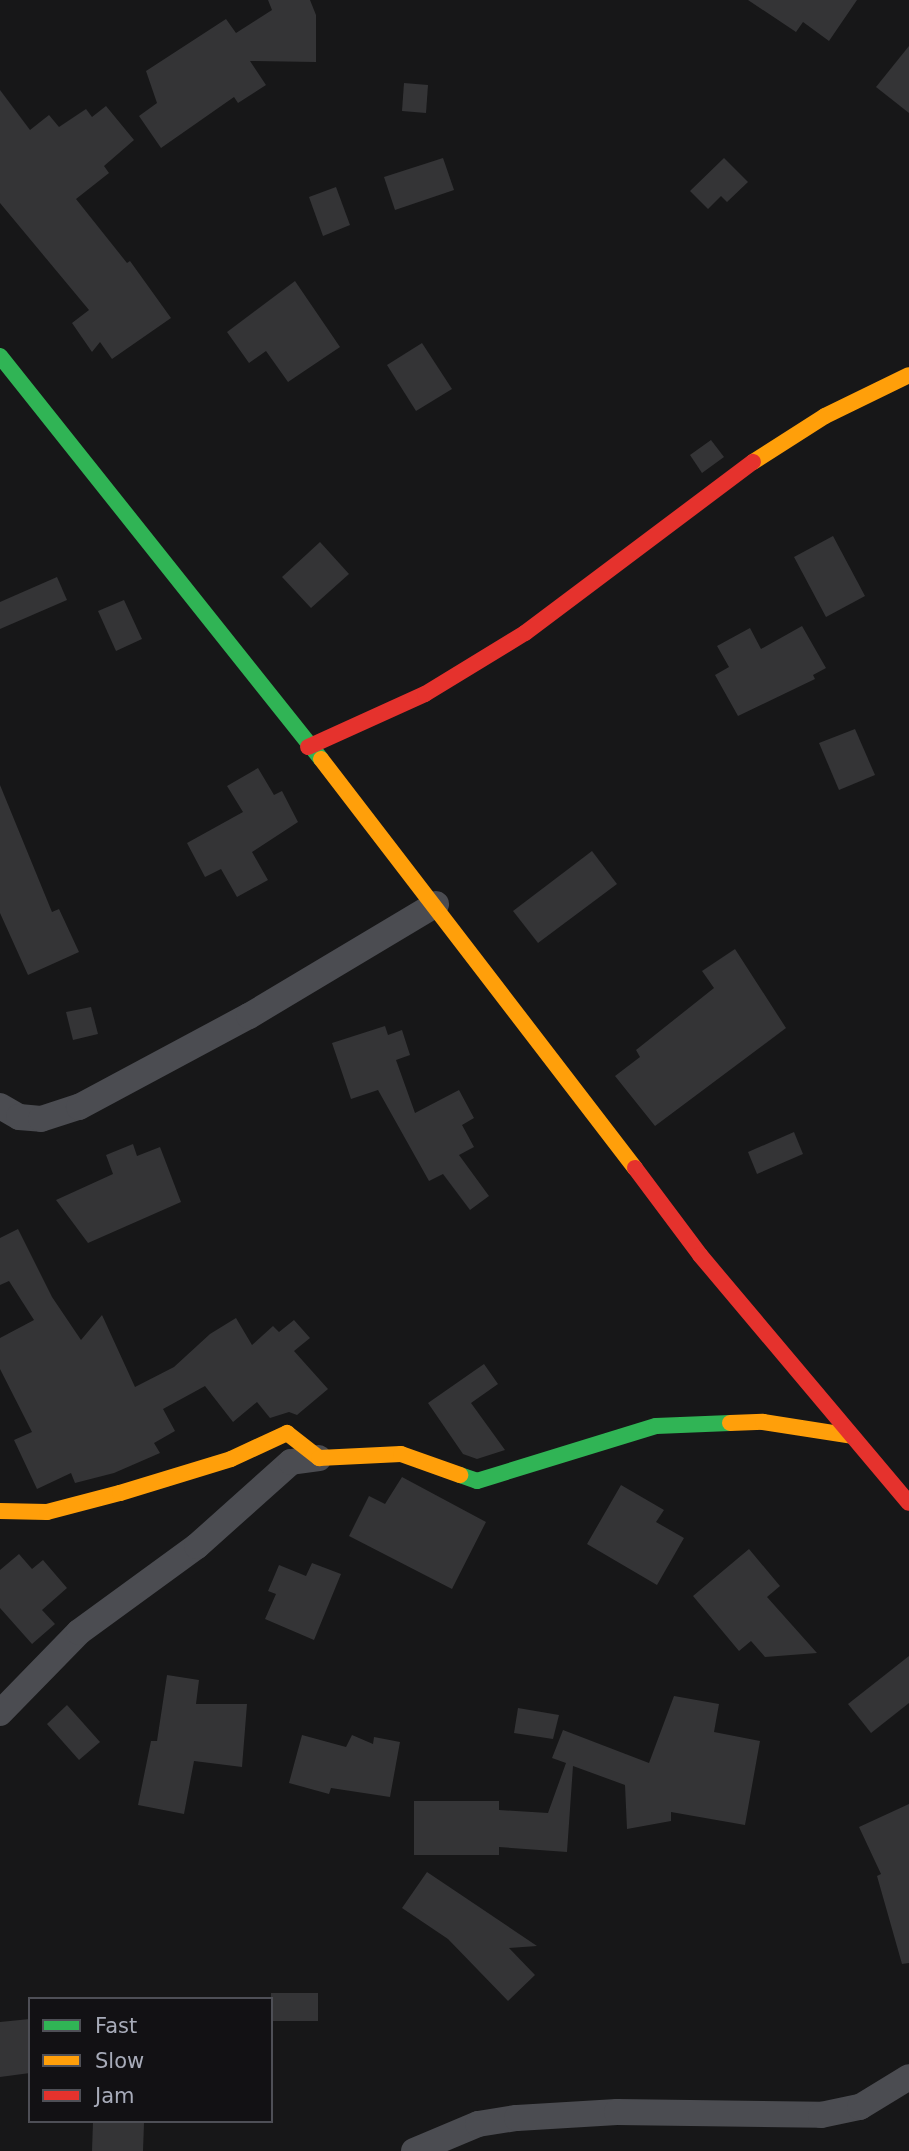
<!DOCTYPE html>
<html>
<head>
<meta charset="utf-8">
<style>
	body { margin:0 }
	#map { position:relative; width:909px; height:2151px; overflow:hidden; background:#171718; font-family:"DejaVu Sans",sans-serif }
	div>[style] { position:absolute }
	.building>* { inset:0; background:#343436 }
	.street>* { height:26px; margin:-13px; padding:0 13px; transform-origin:13px; border-radius:13px; background:#4b4c51 }
	.fast>* { height:16px; margin:-8px; padding:0 8px; transform-origin:8px; border-radius:8px; background:#30b455 }
	.slow>* { height:16px; margin:-8px; padding:0 8px; transform-origin:8px; border-radius:8px; background:#ff9f0a }
	.jam>* { height:16px; margin:-8px; padding:0 8px; transform-origin:8px; border-radius:8px; background:#e5322d }
	span { translate:-50% -50%; white-space:nowrap; text-align:center; line-height:1.15; -webkit-text-stroke:5px #121114; paint-order:stroke }
	.legend { position:absolute; left:28px; top:1997px; width:245px; height:126px; box-sizing:border-box; background:#121114; border:2px solid #4e4f56; margin:0; padding:9px 12px; list-style:none; font-size:21px; color:#a7abb9 }
	.legend li { display:flex; align-items:center; gap:14px; height:35px }
	.legend b { width:35px; border:2px solid #4e4f56 }
</style>
</head>
<body>
<div id="map">
	<div class="building">
		<i style="clip-path:polygon(268px 0,310px 0,316px 15px,316px 62px,250px 61px,266px 85px,238px 103px,234px 97px,161px 148px,139px 116px,157px 103px,146px 71px,226px 19px,236px 33px,272px 10px)"></i>
		<i style="clip-path:polygon(748px 0,857px 0,829px 41px,803px 22px,796px 32px)"></i>
		<i style="clip-path:polygon(909px 46px,909px 113px,876px 87px)"></i>
		<i style="clip-path:polygon(404px 83px,428px 85px,426px 113px,402px 111px)"></i>
		<i style="clip-path:polygon(0 90px,30px 130px,49px 115px,59px 127px,86px 109px,92px 117px,106px 106px,134px 140px,104px 166px,109px 173px,76px 199px,127px 263px,130px 261px,171px 318px,112px 359px,100px 342px,92px 352px,72px 323px,89px 310px,0 203px)"></i>
		<i style="clip-path:polygon(443px 158px,454px 190px,395px 210px,384px 177px)"></i>
		<i style="clip-path:polygon(724px 158px,748px 182px,727px 202px,721px 196px,708px 209px,690px 191px)"></i>
		<i style="clip-path:polygon(336px 187px,350px 225px,323px 236px,309px 197px)"></i>
		<i style="clip-path:polygon(295px 281px,340px 347px,288px 382px,266px 351px,249px 363px,227px 332px)"></i>
		<i style="clip-path:polygon(422px 343px,452px 389px,416px 411px,387px 365px)"></i>
		<i style="clip-path:polygon(711px 440px,724px 457px,702px 473px,690px 455px)"></i>
		<i style="clip-path:polygon(833px 536px,865px 596px,826px 617px,794px 557px)"></i>
		<i style="clip-path:polygon(320px 542px,349px 574px,311px 608px,282px 577px)"></i>
		<i style="clip-path:polygon(57px 577px,67px 600px,0 629px,0 602px)"></i>
		<i style="clip-path:polygon(124px 600px,142px 639px,116px 651px,98px 611px)"></i>
		<i style="clip-path:polygon(802px 626px,826px 668px,813px 675px,815px 679px,738px 716px,715px 675px,729px 667px,717px 646px,750px 628px,761px 649px)"></i>
		<i style="clip-path:polygon(855px 729px,875px 775px,839px 790px,819px 743px)"></i>
		<i style="clip-path:polygon(258px 768px,274px 795px,282px 791px,298px 822px,252px 852px,268px 880px,237px 897px,221px 869px,205px 877px,187px 843px,243px 812px,227px 786px)"></i>
		<i style="clip-path:polygon(0 785px,52px 912px,59px 909px,79px 952px,28px 975px,0 913px)"></i>
		<i style="clip-path:polygon(592px 851px,617px 884px,538px 943px,513px 911px)"></i>
		<i style="clip-path:polygon(735px 949px,786px 1028px,655px 1126px,615px 1076px,640px 1057px,636px 1050px,714px 988px,702px 971px)"></i>
		<i style="clip-path:polygon(91px 1007px,98px 1034px,73px 1040px,66px 1012px)"></i>
		<i style="clip-path:polygon(385px 1026px,388px 1035px,402px 1030px,410px 1055px,396px 1060px,415px 1113px,459px 1090px,474px 1118px,462px 1125px,474px 1147px,459px 1155px,489px 1196px,470px 1210px,443px 1174px,429px 1181px,378px 1090px,351px 1099px,332px 1043px)"></i>
		<i style="clip-path:polygon(794px 1132px,803px 1154px,757px 1174px,748px 1152px)"></i>
		<i style="clip-path:polygon(133px 1144px,137px 1156px,160px 1147px,181px 1202px,88px 1243px,56px 1200px,113px 1174px,106px 1155px)"></i>
		<i style="clip-path:polygon(18px 1229px,52px 1297px,81px 1340px,102px 1315px,135px 1387px,174px 1367px,210px 1334px,236px 1318px,252px 1345px,273px 1326px,279px 1332px,294px 1320px,310px 1338px,294px 1351px,328px 1389px,297px 1415px,289px 1412px,270px 1418px,257px 1402px,233px 1422px,205px 1386px,163px 1409px,175px 1431px,154px 1443px,160px 1453px,114px 1473px,75px 1483px,71px 1473px,37px 1489px,14px 1440px,32px 1432px,0 1369px,0 1338px,34px 1320px,9px 1281px,0 1285px,0 1238px)"></i>
		<i style="clip-path:polygon(484px 1364px,498px 1384px,471px 1403px,505px 1450px,477px 1459px,463px 1454px,428px 1403px)"></i>
		<i style="clip-path:polygon(402px 1477px,486px 1522px,452px 1589px,349px 1536px,369px 1496px,385px 1504px)"></i>
		<i style="clip-path:polygon(621px 1485px,664px 1510px,656px 1522px,684px 1538px,657px 1585px,587px 1544px)"></i>
		<i style="clip-path:polygon(749px 1549px,780px 1586px,767px 1597px,817px 1653px,765px 1657px,751px 1641px,739px 1651px,693px 1596px)"></i>
		<i style="clip-path:polygon(19px 1554px,32px 1569px,43px 1560px,67px 1588px,42px 1610px,55px 1624px,32px 1644px,0 1608px,0 1570px)"></i>
		<i style="clip-path:polygon(312px 1563px,341px 1574px,314px 1640px,265px 1619px,276px 1594px,268px 1591px,279px 1565px,306px 1576px)"></i>
		<i style="clip-path:polygon(909px 1656px,909px 1703px,871px 1733px,848px 1704px)"></i>
		<i style="clip-path:polygon(167px 1675px,199px 1680px,196px 1704px,247px 1704px,242px 1767px,194px 1761px,184px 1814px,138px 1805px,151px 1741px,157px 1741px)"></i>
		<i style="clip-path:polygon(674px 1696px,719px 1704px,714px 1732px,760px 1741px,745px 1825px,671px 1812px,671px 1821px,627px 1829px,625px 1785px,573px 1766px,567px 1852px,499px 1847px,499px 1855px,414px 1855px,414px 1801px,499px 1801px,499px 1810px,548px 1813px,566px 1763px,552px 1758px,563px 1730px,649px 1763px)"></i>
		<i style="clip-path:polygon(67px 1705px,100px 1742px,79px 1760px,47px 1724px)"></i>
		<i style="clip-path:polygon(518px 1708px,559px 1715px,553px 1739px,514px 1733px)"></i>
		<i style="clip-path:polygon(302px 1735px,346px 1747px,352px 1735px,373px 1744px,374px 1737px,400px 1742px,390px 1797px,331px 1788px,329px 1794px,289px 1783px)"></i>
		<i style="clip-path:polygon(909px 1804px,909px 1963px,902px 1964px,877px 1876px,881px 1874px,859px 1827px)"></i>
		<i style="clip-path:polygon(427px 1872px,537px 1946px,509px 1948px,535px 1975px,508px 2001px,448px 1939px,402px 1908px)"></i>
		<i style="clip-path:polygon(271px 1993px,318px 1993px,318px 2021px,271px 2021px)"></i>
		<i style="clip-path:polygon(30px 2019px,30px 2073px,0 2077px,0 2022px)"></i>
		<i style="clip-path:polygon(93px 2122px,144px 2123px,143px 2151px,92px 2151px)"></i>
	</div>
	<div class="street">
		<i style="left:0;top:1106px;width:22px;rotate:30deg"></i>
		<i style="left:19px;top:1117px;width:22px;rotate:5deg"></i>
		<i style="left:41px;top:1119px;width:40px;rotate:-18deg"></i>
		<i style="left:79px;top:1107px;width:193px;rotate:-28.2deg"></i>
		<i style="left:249px;top:1016px;width:218px;rotate:-30.9deg"></i>
		<i style="left:0;top:1713px;width:113px;rotate:-45.7deg"></i>
		<i style="left:79px;top:1632px;width:146px;rotate:-36.1deg"></i>
		<i style="left:197px;top:1546px;width:126px;rotate:-41.8deg"></i>
		<i style="left:291px;top:1462px;width:28px;rotate:-8deg"></i>
		<i style="left:414px;top:2151px;width:69px;rotate:-22.9deg"></i>
		<i style="left:478px;top:2124px;width:39px;rotate:-9deg"></i>
		<i style="left:517px;top:2118px;width:100px;rotate:-3.4deg"></i>
		<i style="left:617px;top:2112px;width:204px;rotate:0.8deg"></i>
		<i style="left:821px;top:2115px;width:40px;rotate:-12deg"></i>
		<i style="left:860px;top:2107px;width:57px;rotate:-31.5deg"></i>
	</div>
	<div class="fast">
		<i style="left:0;top:356px;width:515px;rotate:51.46deg"></i>
		<i style="left:460px;top:1475px;width:18px;rotate:19deg"></i>
		<i style="left:477px;top:1481px;width:187px;rotate:-17.1deg"></i>
		<i style="left:656px;top:1426px;width:74px;rotate:-2.3deg"></i>
	</div>
	<div class="slow">
		<i style="left:753px;top:462px;width:85px;rotate:-32.6deg"></i>
		<i style="left:825px;top:416px;width:93px;rotate:-26deg"></i>
		<i style="left:321px;top:759px;width:516px;rotate:52.49deg"></i>
		<i style="left:730px;top:1423px;width:33px;rotate:-2deg"></i>
		<i style="left:763px;top:1422px;width:90px;rotate:8.9deg"></i>
		<i style="left:0;top:1511px;width:47px;rotate:1.2deg"></i>
		<i style="left:47px;top:1512px;width:75px;rotate:-14.6deg"></i>
		<i style="left:120px;top:1493px;width:116px;rotate:-17deg"></i>
		<i style="left:231px;top:1459px;width:62px;rotate:-24.9deg"></i>
		<i style="left:287px;top:1433px;width:41px;rotate:38deg"></i>
		<i style="left:319px;top:1458px;width:82px;rotate:-2.8deg"></i>
		<i style="left:401px;top:1454px;width:63px;rotate:19.6deg"></i>
	</div>
	<div class="jam">
		<i style="left:308px;top:747px;width:128px;rotate:-24.4deg"></i>
		<i style="left:425px;top:694px;width:117px;rotate:-31.4deg"></i>
		<i style="left:525px;top:633px;width:285px;rotate:-36.9deg"></i>
		<i style="left:635px;top:1168px;width:109px;rotate:53.2deg"></i>
		<i style="left:700px;top:1255px;width:324px;rotate:49.9deg"></i>
	</div>
	<ul class="legend">
	<li><b style="height:9px;background:#30b455"></b>Fast</li>
	<li><b style="height:9px;background:#ff9f0a"></b>Slow</li>
	<li><b style="height:9px;background:#e5322d"></b>Jam</li>
	</ul>
</div>
</body>
</html>
